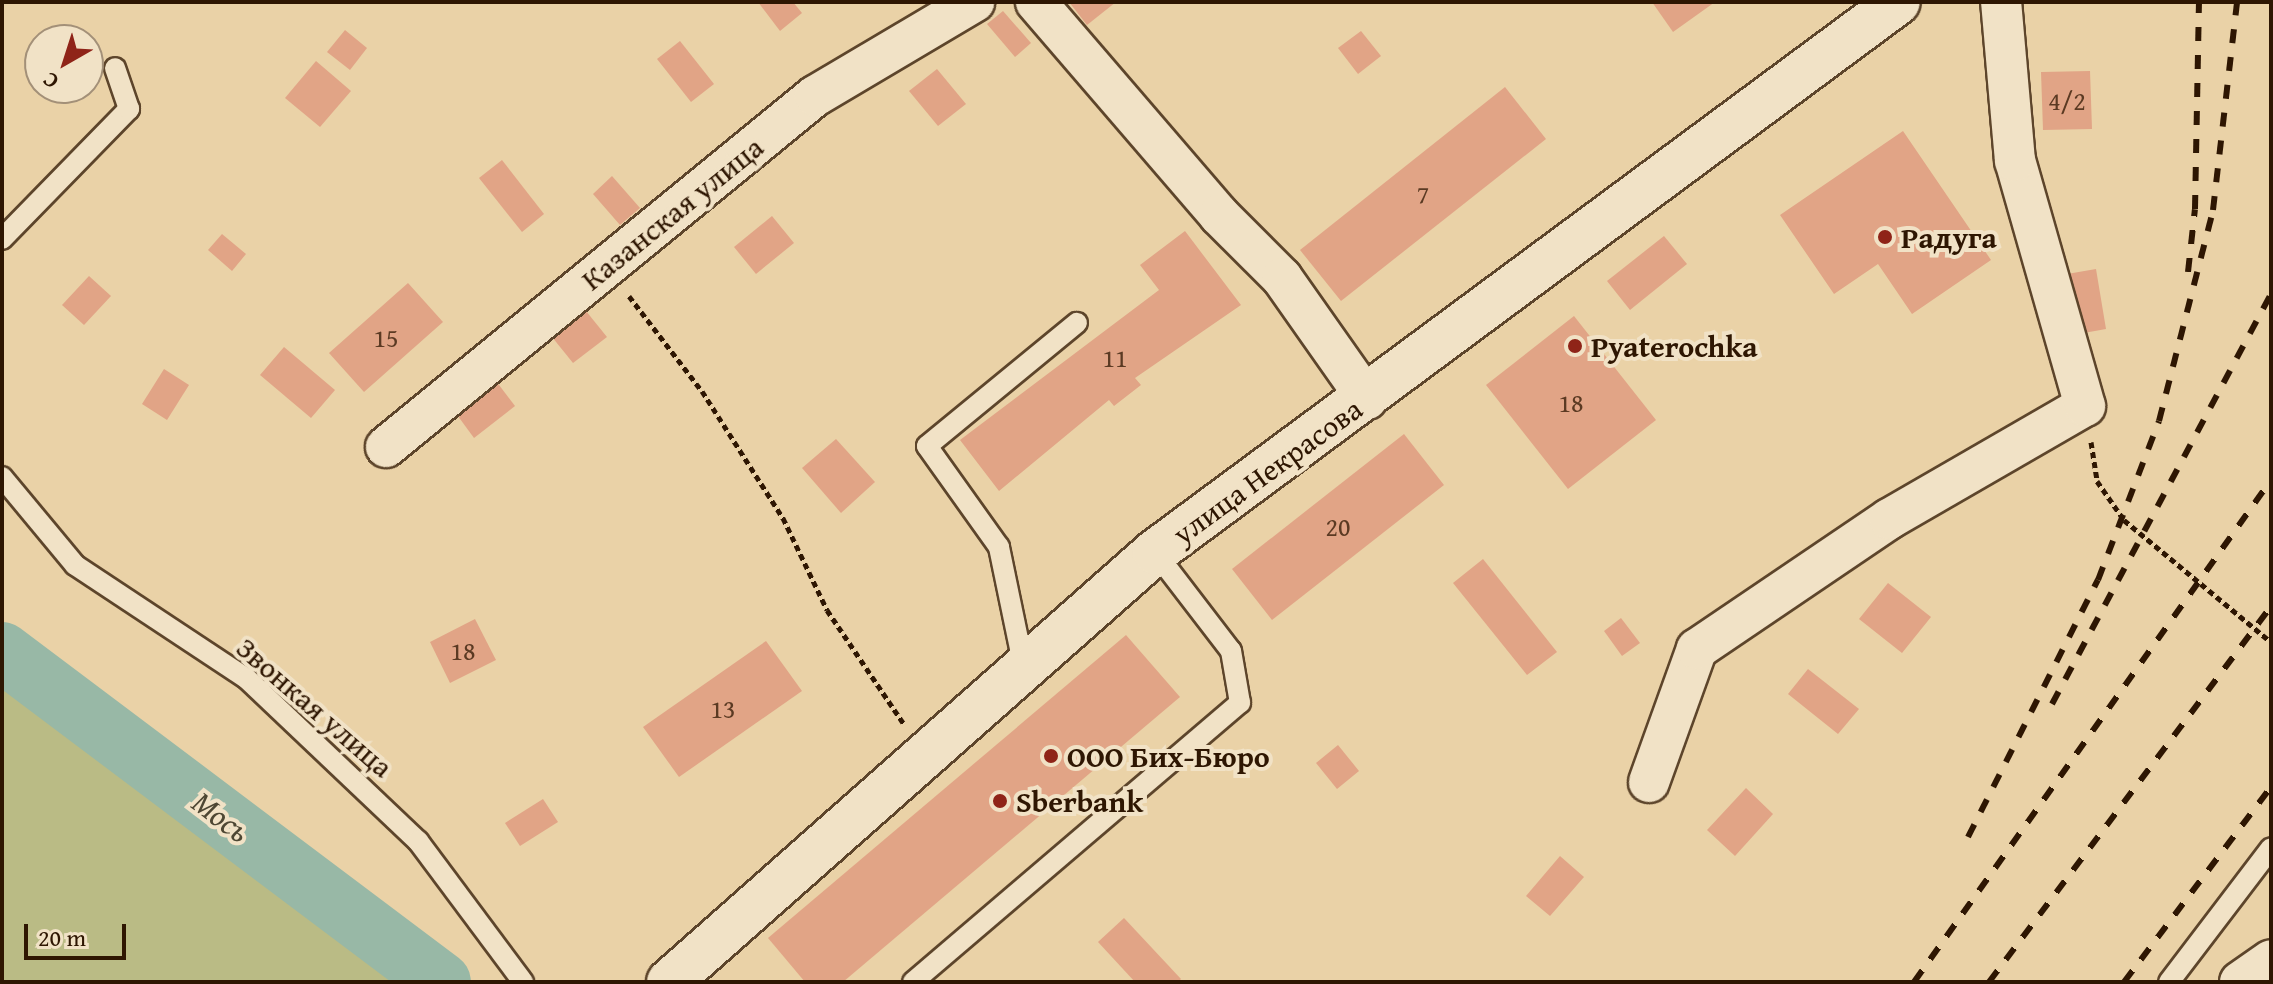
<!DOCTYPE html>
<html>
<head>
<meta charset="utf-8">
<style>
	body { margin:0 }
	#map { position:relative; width:2273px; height:984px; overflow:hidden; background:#ead2a7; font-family:"Gentium Book Plus",serif }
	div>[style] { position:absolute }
	.green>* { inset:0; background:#babb85 }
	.river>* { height:60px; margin:-30px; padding:0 30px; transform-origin:30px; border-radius:30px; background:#98b8a6 }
	.building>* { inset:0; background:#e1a486 }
	.path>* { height:5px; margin-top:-2.5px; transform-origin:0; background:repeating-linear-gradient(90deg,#2e1602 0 6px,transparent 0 10px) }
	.roads { filter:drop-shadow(2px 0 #5d452b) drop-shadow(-2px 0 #5d452b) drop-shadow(0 2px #5d452b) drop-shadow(0 -2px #5d452b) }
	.lane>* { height:20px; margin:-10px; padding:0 10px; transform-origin:10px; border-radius:10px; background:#f1e2c6 }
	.street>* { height:40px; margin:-20px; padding:0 20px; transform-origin:20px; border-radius:20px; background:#f1e2c6 }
	.secondary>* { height:44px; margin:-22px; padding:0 22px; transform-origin:22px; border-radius:22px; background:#f1e2c6 }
	.rail>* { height:6px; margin-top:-3px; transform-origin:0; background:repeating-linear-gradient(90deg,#2e1602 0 14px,transparent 0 28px) }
	.dots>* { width:22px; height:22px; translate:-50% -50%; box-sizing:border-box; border:4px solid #f1e2c6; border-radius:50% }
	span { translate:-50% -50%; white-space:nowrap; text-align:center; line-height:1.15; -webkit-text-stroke:8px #f1e2c6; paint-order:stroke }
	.number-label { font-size:26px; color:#5b3a23 }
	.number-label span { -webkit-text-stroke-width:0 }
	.street-label { font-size:30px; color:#2e1602 }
	.poi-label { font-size:30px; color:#2e1602; font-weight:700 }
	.left { translate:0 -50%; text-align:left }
	.water-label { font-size:32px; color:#4e4733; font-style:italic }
	.frame { position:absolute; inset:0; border:4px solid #2e1602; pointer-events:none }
	.north { position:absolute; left:24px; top:24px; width:80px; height:80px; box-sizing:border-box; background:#f1e2c6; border:2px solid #a39078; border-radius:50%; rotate:219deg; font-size:22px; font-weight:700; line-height:32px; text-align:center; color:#2e1602 }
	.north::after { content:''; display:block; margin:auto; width:28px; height:36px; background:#8f2418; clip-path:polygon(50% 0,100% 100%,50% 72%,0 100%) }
	.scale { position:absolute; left:24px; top:924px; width:102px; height:36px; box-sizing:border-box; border:4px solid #2e1602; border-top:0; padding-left:10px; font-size:24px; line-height:28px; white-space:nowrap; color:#2e1602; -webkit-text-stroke:6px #f1e2c6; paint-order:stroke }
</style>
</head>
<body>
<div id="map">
	<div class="green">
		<i style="clip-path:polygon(2px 685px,63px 730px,394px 974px,387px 982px,2px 982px)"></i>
	</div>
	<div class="river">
		<i style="left:2px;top:652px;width:549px;rotate:36.93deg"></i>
	</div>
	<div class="building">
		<i style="clip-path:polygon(758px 2px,793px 2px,802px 13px,780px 31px)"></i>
		<i style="clip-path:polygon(1069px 2px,1116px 2px,1087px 25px)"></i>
		<i style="clip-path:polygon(1652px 2px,1715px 2px,1673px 32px)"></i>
		<i style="clip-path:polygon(1003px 11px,1031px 43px,1015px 57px,987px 24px)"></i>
		<i style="clip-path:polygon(345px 30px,367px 48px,350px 70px,327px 52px)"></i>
		<i style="clip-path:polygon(1361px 31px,1381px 56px,1358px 74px,1338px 48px)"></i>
		<i style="clip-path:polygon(680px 41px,714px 84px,691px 102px,657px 59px)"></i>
		<i style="clip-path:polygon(316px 61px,351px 91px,320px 127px,285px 98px)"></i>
		<i style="clip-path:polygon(937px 69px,966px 104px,938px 126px,909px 91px)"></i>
		<i style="clip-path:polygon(2090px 71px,2092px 129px,2043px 130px,2041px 72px)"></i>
		<i style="clip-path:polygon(1505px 87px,1546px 139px,1341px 301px,1300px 250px)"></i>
		<i style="clip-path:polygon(1903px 131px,1991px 260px,1912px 314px,1878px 264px,1834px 294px,1780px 215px)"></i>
		<i style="clip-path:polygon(502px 160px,544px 214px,522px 232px,479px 178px)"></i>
		<i style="clip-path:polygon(612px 176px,640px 208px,620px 225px,593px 194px)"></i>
		<i style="clip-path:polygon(772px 216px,794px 243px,756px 274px,734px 247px)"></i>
		<i style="clip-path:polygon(1185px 231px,1241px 305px,1135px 378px,1141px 385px,1114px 406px,1109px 400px,999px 491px,960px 440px,1159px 290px,1140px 265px)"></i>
		<i style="clip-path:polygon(222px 234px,246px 254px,232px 271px,208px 250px)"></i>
		<i style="clip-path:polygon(1664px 236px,1687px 264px,1630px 310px,1607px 281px)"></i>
		<i style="clip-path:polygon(2096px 269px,2106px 329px,2078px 334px,2067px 274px)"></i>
		<i style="clip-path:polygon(89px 276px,111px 296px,84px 325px,62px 305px)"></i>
		<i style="clip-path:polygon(408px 283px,443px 322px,364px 392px,329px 353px)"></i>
		<i style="clip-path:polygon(586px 311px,607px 337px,573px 363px,552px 337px)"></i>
		<i style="clip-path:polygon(1574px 316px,1656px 420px,1568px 489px,1486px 385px)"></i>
		<i style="clip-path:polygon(284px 347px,335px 390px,311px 418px,260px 375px)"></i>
		<i style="clip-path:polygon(164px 369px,189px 385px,167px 420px,142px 404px)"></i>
		<i style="clip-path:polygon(493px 377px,515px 406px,474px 438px,452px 408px)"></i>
		<i style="clip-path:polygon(1404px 434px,1444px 485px,1272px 620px,1232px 569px)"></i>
		<i style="clip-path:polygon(836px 439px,875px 482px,841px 513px,802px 468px)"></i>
		<i style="clip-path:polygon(1483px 559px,1557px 652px,1527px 675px,1453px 583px)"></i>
		<i style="clip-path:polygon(1888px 583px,1931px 617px,1902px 653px,1859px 619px)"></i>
		<i style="clip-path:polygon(1621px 618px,1640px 643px,1622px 656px,1604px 631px)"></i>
		<i style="clip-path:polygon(475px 619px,496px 660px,450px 683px,430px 642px)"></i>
		<i style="clip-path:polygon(1126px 635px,1180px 697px,843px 982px,805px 982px,768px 938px)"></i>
		<i style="clip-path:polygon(766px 641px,802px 691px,679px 777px,643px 727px)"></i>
		<i style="clip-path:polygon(1808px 669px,1859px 709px,1838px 734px,1788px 694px)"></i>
		<i style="clip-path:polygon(1338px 745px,1359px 771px,1337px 789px,1316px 763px)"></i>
		<i style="clip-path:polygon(1746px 788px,1773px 814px,1735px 856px,1707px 830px)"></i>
		<i style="clip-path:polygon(543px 799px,558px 822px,520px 846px,505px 823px)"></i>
		<i style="clip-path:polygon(1560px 856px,1584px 877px,1550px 916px,1526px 896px)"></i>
		<i style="clip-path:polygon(1124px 918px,1181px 979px,1178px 982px,1135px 982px,1098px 942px)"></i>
	</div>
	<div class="path">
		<i style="left:629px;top:296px;width:120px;rotate:52.5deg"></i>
		<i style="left:702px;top:391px;width:151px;rotate:57.5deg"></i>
		<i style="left:783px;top:518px;width:102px;rotate:64.4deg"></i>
		<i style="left:827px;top:610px;width:138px;rotate:56deg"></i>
		<i style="left:2091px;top:442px;width:39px;rotate:81deg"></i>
		<i style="left:2097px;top:481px;width:47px;rotate:55.3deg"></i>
		<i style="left:2124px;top:520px;width:191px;rotate:39.7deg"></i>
	</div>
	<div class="roads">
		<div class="lane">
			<i style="left:2px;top:239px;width:182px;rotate:-45.7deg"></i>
			<i style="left:129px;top:109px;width:43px;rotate:-108.9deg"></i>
			<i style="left:2px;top:477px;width:114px;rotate:50.3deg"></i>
			<i style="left:75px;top:565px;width:206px;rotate:33.5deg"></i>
			<i style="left:247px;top:679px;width:236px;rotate:43.5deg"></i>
			<i style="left:418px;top:841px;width:176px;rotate:53.3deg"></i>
			<i style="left:1024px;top:668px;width:124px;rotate:-101.7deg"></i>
			<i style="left:999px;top:547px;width:124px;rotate:-125.5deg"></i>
			<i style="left:927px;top:446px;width:194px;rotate:-39.4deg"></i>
			<i style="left:913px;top:982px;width:430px;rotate:-40.5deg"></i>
			<i style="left:1240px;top:703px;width:53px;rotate:-99.8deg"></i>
			<i style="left:1231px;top:651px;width:125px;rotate:-127.5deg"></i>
			<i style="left:2169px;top:982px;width:168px;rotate:-52.7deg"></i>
		</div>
		<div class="street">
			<i style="left:1036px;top:2px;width:281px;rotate:49.3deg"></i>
			<i style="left:1219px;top:215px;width:89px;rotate:45deg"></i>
			<i style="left:1282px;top:278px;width:148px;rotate:54.9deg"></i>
			<i style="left:386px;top:447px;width:554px;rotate:-39.29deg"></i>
			<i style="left:815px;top:96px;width:185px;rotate:-30.6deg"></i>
			<i style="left:1649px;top:782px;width:141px;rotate:-70.2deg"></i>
			<i style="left:1697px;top:649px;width:232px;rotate:-34.1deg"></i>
			<i style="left:1889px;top:519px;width:226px;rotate:-30deg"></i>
			<i style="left:2085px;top:406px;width:255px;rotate:-105.9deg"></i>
			<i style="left:2015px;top:161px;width:160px;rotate:-95deg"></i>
			<i style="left:2240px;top:982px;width:38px;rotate:-35deg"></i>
		</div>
		<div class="secondary">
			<i style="left:669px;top:982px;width:649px;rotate:-41.5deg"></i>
			<i style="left:1155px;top:552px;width:924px;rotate:-36.51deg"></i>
		</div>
	</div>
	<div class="rail">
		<i style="left:2188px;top:272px;width:63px;rotate:-83.7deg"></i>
		<i style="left:2195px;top:209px;width:207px;rotate:-88.9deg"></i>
		<i style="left:2052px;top:704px;width:465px;rotate:-61.9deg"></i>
		<i style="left:1968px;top:837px;width:288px;rotate:-63.2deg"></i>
		<i style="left:2098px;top:580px;width:170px;rotate:-69deg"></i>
		<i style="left:2159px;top:421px;width:218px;rotate:-75.6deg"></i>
		<i style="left:2213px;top:210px;width:209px;rotate:-83.4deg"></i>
		<i style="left:1914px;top:982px;width:616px;rotate:-54.58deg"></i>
		<i style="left:1989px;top:982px;width:470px;rotate:-53.1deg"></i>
		<i style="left:2124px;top:982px;width:244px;rotate:-53deg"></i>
	</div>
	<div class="dots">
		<i style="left:1885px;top:237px;background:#8f2418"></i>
		<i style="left:1575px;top:346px;background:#8f2418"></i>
		<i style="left:1051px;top:756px;background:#8f2418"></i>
		<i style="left:1000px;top:801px;background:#8f2418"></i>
	</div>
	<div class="number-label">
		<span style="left:2067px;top:101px">4/2</span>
		<span style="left:1423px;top:194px">7</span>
		<span style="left:386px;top:338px">15</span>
		<span style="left:1115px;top:358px">11</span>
		<span style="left:1571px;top:403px">18</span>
		<span style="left:1338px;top:527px">20</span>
		<span style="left:463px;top:651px">18</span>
		<span style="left:723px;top:709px">13</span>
	</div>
	<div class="street-label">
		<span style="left:672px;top:213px;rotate:-39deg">Казанская улица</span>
		<span style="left:1267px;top:471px;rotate:-36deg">улица Некрасова</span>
		<span style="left:315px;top:707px;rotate:41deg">Звонкая улица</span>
	</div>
	<div class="poi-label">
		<span class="left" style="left:1901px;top:237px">Радуга</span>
		<span class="left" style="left:1591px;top:346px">Pyaterochka</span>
		<span class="left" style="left:1067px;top:756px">ООО Бих-Бюро</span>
		<span class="left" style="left:1016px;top:801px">Sberbank</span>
	</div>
	<div class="water-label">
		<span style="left:221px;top:817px;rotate:37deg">Мось</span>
	</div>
	<div class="frame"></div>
	<div class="north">С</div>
	<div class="scale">20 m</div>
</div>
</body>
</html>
